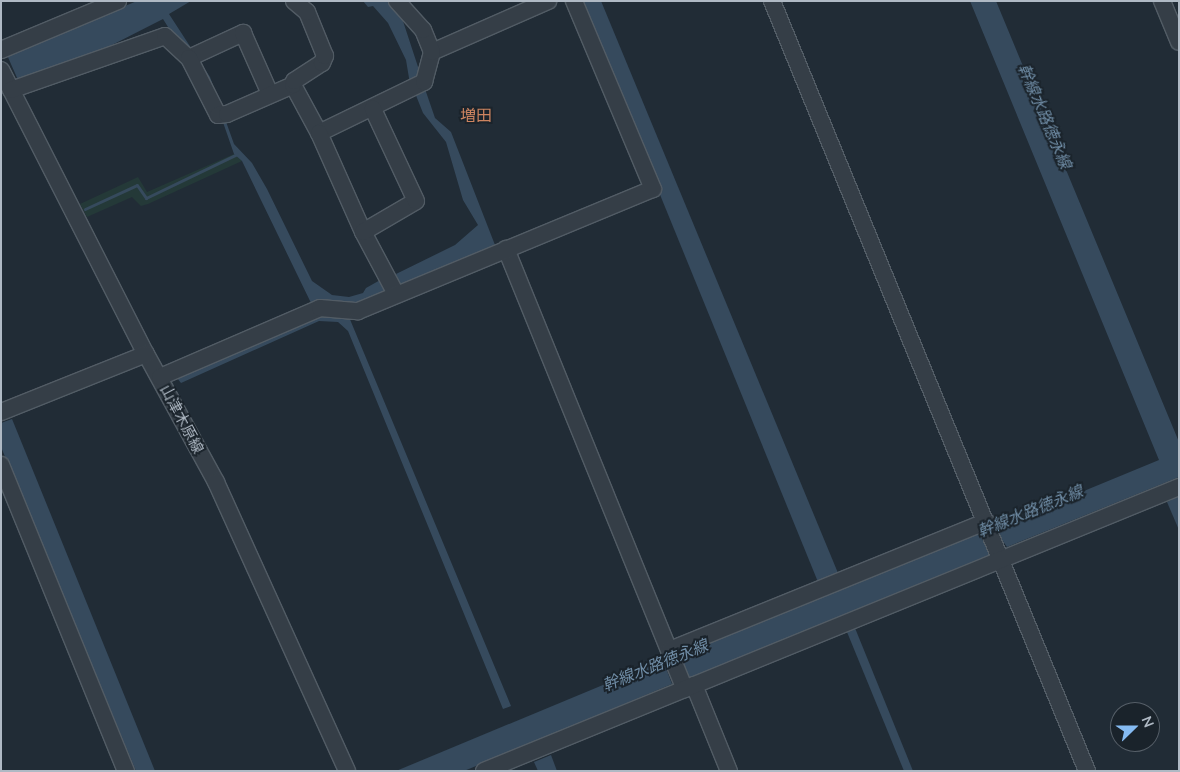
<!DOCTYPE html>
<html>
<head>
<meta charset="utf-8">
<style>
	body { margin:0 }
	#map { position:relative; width:1180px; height:772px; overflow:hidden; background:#212c36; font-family:Mulish,"Noto Sans JP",sans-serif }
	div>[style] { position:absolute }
	.green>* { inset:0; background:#243938 }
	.water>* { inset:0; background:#364a5d }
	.stream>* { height:3px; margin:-1.5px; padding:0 1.5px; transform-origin:1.5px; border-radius:1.5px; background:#364a5d }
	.roads { filter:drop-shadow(1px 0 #525c65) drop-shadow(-1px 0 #525c65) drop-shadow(0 1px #525c65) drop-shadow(0 -1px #525c65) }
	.minor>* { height:16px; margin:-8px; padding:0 8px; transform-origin:8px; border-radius:8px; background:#353e47 }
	span { translate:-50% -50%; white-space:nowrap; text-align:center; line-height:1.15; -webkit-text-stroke:4px #1a232b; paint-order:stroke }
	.street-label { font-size:15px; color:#afb9c4 }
	.neighbourhood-label { font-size:16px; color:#cd8460 }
	.water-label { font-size:16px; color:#708da6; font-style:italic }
	.frame { position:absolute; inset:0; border:2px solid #afb9c4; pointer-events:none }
	.north { position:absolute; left:1110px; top:702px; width:50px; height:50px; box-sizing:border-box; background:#1a232b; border:1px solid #565f68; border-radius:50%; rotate:68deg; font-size:14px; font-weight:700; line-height:20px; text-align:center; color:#afb9c4 }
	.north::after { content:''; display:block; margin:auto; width:18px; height:22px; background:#85bbf2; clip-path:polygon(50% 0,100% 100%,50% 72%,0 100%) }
</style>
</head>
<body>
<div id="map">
	<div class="green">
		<i style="clip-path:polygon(234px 154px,242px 161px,148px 204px,141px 206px,132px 197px,87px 217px,80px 204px,138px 177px,147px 192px)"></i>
	</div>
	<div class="water">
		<i style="clip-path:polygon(137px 1px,191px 1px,169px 14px,210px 77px,234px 144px,252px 163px,267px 189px,312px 281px,332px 295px,349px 297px,363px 293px,366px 288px,382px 279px,387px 291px,355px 303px,311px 303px,242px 161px,234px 154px,217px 105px,163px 19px,110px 46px,18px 80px,7px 55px)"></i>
		<i style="clip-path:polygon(363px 1px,389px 1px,401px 15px,421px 76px,410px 84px,406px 60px,388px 23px,373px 6px,368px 7px)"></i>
		<i style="clip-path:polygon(581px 1px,601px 1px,838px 573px,818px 582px)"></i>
		<i style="clip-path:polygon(970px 1px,996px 1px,1179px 442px,1179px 477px,1007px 547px,998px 534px,999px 526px,1159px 460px)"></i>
		<i style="clip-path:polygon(424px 86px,435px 118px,451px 132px,495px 245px,400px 285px,396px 274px,455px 245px,478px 225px,463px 200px,446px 142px,423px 113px,415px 93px)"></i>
		<i style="clip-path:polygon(317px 314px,349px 317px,511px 706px,503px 709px,348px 331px,338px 322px,319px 321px,181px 383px,177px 378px)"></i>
		<i style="clip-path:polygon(12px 419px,155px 771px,136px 771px,1px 447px,1px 423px)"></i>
		<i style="clip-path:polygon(1179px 496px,1179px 530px,1167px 502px)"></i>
		<i style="clip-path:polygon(980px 532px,990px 545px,986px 546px,989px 555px,689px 678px,680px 655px)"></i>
		<i style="clip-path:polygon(855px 628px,913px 771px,904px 771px,847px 632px)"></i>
		<i style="clip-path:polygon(663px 660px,672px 684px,536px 741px,464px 771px,396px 771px)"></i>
		<i style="clip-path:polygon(551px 755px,557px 771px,538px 771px,534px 762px)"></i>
	</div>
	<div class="stream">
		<i style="left:85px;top:209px;width:57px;rotate:-24.8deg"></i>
		<i style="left:137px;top:185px;width:16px;rotate:55deg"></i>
		<i style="left:146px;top:198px;width:101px;rotate:-25.8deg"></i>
	</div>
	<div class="roads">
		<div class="minor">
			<i style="left:772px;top:1px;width:832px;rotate:67.75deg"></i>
			<i style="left:1162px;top:1px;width:44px;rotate:67.5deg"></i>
			<i style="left:1px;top:50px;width:127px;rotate:-22.7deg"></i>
			<i style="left:432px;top:52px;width:127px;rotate:-23.7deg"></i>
			<i style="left:189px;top:58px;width:60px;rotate:-24.8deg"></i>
			<i style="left:243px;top:33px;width:67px;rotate:66.1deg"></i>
			<i style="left:1px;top:70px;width:319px;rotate:63deg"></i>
			<i style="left:146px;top:354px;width:146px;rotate:61.3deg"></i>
			<i style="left:216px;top:482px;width:317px;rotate:65.6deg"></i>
			<i style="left:293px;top:85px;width:55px;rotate:61.6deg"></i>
			<i style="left:319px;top:133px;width:117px;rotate:-25.9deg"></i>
			<i style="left:424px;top:82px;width:31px;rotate:-75deg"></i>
			<i style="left:432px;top:52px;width:24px;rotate:-112deg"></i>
			<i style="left:423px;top:30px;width:39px;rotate:-132deg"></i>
			<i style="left:11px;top:90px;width:163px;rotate:-19.3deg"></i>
			<i style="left:165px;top:36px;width:33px;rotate:43deg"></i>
			<i style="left:189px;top:58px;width:64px;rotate:63deg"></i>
			<i style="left:218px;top:115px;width:9px;rotate:-6deg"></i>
			<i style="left:227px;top:114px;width:72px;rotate:-23.7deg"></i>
			<i style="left:293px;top:85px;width:4px;rotate:-76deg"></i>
			<i style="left:294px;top:81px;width:33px;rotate:-33deg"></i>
			<i style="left:322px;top:63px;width:8px;rotate:-67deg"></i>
			<i style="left:325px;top:56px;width:48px;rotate:-112.2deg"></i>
			<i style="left:307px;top:12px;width:17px;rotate:-140deg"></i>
			<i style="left:319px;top:133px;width:108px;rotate:66deg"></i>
			<i style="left:363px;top:232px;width:70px;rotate:62deg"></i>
			<i style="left:363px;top:232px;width:61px;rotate:-30.3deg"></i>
			<i style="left:416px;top:201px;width:102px;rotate:-115.1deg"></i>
			<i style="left:506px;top:249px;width:475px;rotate:67.9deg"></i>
			<i style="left:160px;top:377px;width:174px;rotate:-23.3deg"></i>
			<i style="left:320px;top:308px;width:38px;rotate:5deg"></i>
			<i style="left:358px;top:311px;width:319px;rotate:-22.5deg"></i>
			<i style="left:653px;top:189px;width:204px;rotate:-112.8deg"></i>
			<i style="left:1px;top:412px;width:156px;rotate:-21.8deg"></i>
			<i style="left:1px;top:465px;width:331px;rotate:67.8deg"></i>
			<i style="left:670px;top:650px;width:341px;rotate:-22.1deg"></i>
			<i style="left:694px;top:685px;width:93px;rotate:67.9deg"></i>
			<i style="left:484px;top:771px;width:751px;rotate:-22.23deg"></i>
		</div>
	</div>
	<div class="street-label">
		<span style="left:182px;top:419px;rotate:62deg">山津木原線</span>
	</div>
	<div class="neighbourhood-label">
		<span style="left:476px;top:115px">増田</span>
	</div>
	<div class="water-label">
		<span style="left:1045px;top:116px;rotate:67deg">幹線水路徳永線</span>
		<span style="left:1030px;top:511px;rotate:-22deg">幹線水路徳永線</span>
		<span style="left:655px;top:665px;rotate:-22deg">幹線水路徳永線</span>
	</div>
	<div class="frame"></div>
	<div class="north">N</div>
</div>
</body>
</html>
